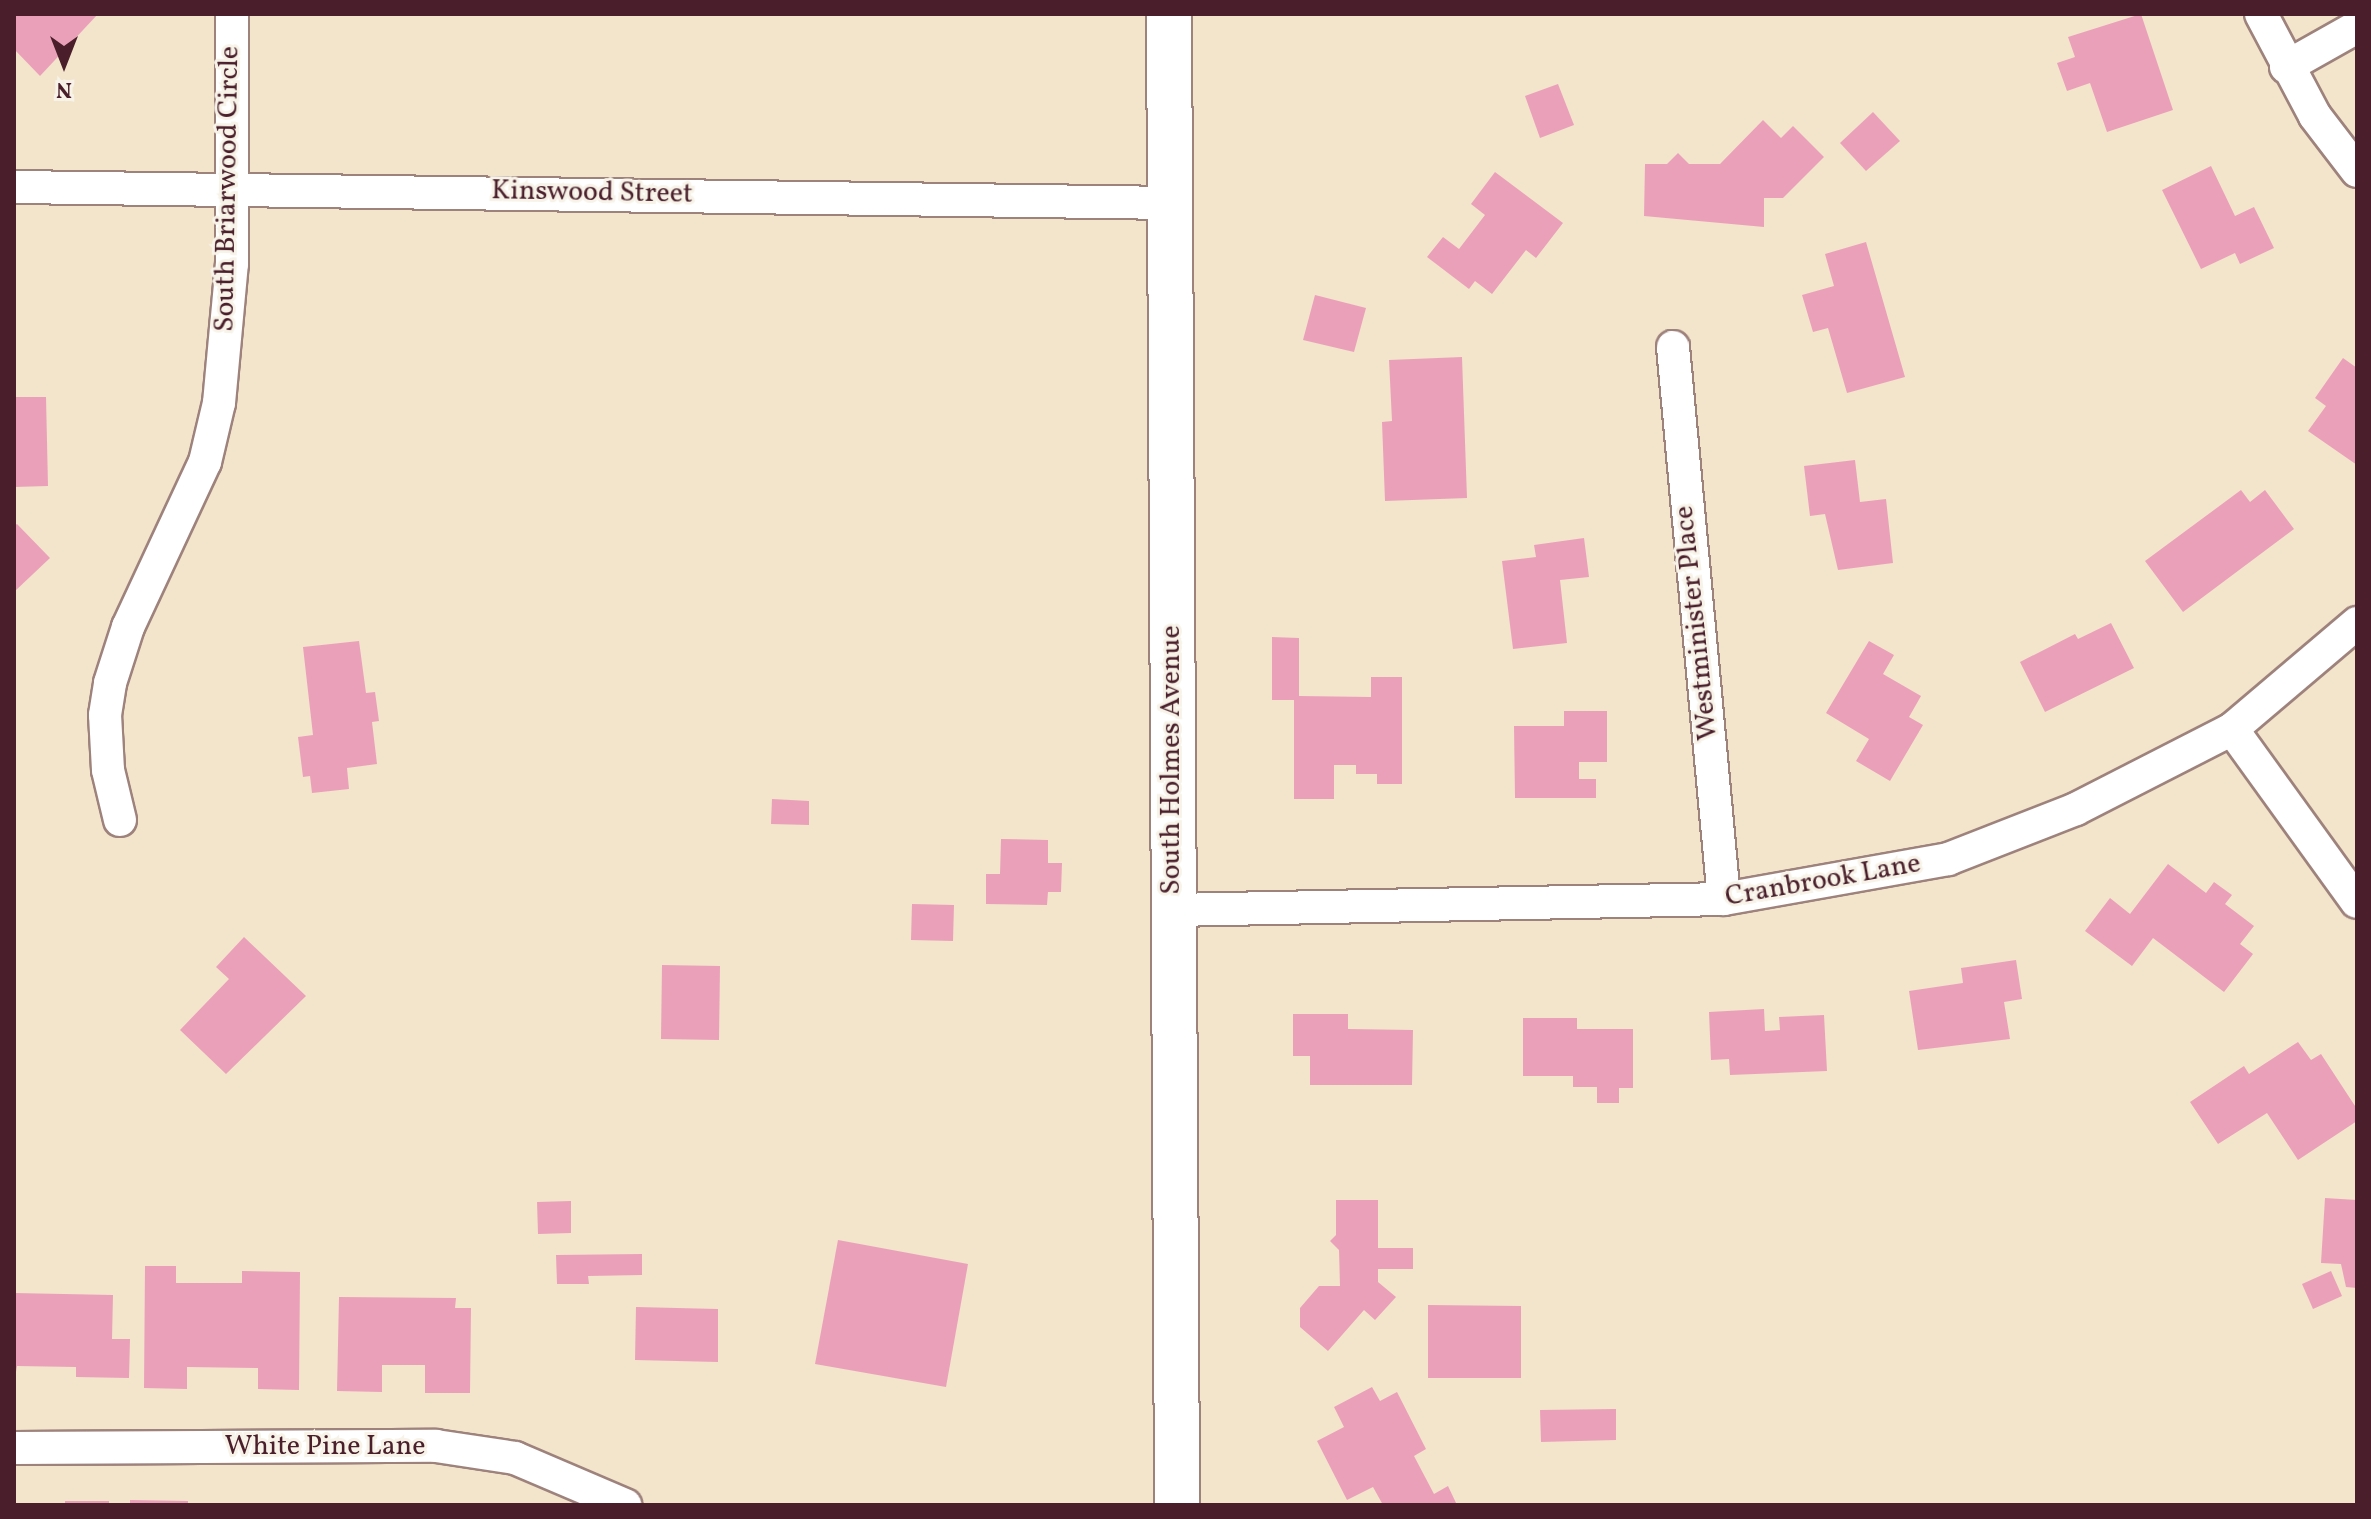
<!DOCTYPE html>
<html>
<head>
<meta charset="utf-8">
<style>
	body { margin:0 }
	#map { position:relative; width:2371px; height:1519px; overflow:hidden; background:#f3e4cc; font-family:Vollkorn,serif }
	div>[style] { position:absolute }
	.building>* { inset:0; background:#eba0ba }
	.roads { filter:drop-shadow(2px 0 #9e827c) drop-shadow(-2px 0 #9e827c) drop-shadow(0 2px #9e827c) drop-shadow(0 -2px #9e827c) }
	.street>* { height:32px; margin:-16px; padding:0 16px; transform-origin:16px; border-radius:16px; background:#fff }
	.secondary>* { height:44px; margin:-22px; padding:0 22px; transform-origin:22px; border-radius:22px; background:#fff }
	span { translate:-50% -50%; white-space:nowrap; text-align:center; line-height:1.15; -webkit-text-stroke:6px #f7f3e8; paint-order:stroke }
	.street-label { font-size:28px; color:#4a1f2b }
	.frame { position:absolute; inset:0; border:16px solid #4a1f2b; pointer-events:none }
	.north { position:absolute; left:24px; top:24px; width:80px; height:80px; -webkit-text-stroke:6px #f7f3e8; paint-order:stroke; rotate:180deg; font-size:22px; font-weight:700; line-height:32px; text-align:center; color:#4a1f2b }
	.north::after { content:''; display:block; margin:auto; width:28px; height:36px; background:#4a1f2b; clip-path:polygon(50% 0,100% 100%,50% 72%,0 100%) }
</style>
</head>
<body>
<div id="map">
	<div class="building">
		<i style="clip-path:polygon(14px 14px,98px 14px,40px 76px,14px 49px)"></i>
		<i style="clip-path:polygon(2141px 14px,2173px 110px,2107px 132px,2090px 83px,2067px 91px,2057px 63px,2075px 57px,2068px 37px)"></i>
		<i style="clip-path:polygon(1558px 84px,1574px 125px,1540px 138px,1525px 96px)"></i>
		<i style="clip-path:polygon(1873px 112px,1900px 141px,1866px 171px,1840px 143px)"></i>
		<i style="clip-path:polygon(1763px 120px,1781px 138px,1793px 126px,1824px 157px,1783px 198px,1764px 198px,1764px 227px,1644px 216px,1645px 164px,1667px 164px,1678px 153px,1689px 164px,1720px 164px)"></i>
		<i style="clip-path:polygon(2211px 166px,2235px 216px,2254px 207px,2274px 248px,2240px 264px,2235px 253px,2201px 269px,2162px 190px)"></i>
		<i style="clip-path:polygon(1495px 172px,1563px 223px,1536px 258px,1526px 250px,1492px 294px,1475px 281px,1469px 289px,1427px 257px,1443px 237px,1459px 249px,1485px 215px,1471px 204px)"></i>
		<i style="clip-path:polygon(1866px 242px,1905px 377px,1847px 393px,1828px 328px,1813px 332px,1802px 295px,1834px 286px,1825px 254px)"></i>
		<i style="clip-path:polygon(1315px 295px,1366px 308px,1354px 352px,1303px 340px)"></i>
		<i style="clip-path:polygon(1462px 357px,1467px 498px,1385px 501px,1382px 422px,1392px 421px,1389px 360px)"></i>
		<i style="clip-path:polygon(2343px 358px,2357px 368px,2357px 465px,2308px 431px,2326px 406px,2315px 398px)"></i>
		<i style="clip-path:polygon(14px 397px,46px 397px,48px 486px,14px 487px)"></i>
		<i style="clip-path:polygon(1855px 460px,1860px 502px,1886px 499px,1893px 563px,1838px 570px,1825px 514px,1810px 516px,1804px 466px)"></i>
		<i style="clip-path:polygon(2241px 490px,2250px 502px,2265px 490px,2294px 529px,2183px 612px,2145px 561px)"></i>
		<i style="clip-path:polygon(17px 524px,50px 558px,14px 592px,14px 526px)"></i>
		<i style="clip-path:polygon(1584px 538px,1589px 577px,1560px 580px,1567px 643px,1513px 649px,1502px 561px,1536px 557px,1534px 545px)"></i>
		<i style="clip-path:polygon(2111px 623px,2134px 668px,2045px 712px,2020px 662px,2075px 634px,2078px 639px)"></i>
		<i style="clip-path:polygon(1272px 637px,1299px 638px,1299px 696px,1371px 697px,1371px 677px,1402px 677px,1402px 784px,1377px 784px,1377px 774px,1356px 774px,1356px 765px,1334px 765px,1334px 799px,1294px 799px,1294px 700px,1272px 700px)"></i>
		<i style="clip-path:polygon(359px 641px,366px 693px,375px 692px,379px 721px,372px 722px,377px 764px,347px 768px,349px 789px,312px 793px,310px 776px,303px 777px,298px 737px,313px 735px,303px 647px)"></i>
		<i style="clip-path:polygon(1869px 641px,1894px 655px,1883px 674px,1921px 696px,1909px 717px,1923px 725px,1890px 781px,1856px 761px,1869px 739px,1826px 713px)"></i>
		<i style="clip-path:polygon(1564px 711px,1607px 711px,1607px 762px,1579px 762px,1579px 779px,1596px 779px,1596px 798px,1515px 798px,1514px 726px,1564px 726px)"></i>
		<i style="clip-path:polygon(772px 799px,809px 801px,809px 825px,771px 824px)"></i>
		<i style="clip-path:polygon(1001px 839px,1048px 840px,1048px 863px,1062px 863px,1061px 892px,1048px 892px,1047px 905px,986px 904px,986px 874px,1000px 874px)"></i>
		<i style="clip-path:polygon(2168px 864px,2206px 893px,2214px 882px,2232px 895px,2225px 904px,2254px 926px,2240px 944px,2253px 954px,2224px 992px,2153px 938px,2132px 966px,2085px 931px,2110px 898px,2130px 914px)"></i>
		<i style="clip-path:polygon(912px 904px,954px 905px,953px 941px,911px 940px)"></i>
		<i style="clip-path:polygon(244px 937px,306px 996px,226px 1074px,180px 1030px,229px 979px,216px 967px)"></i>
		<i style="clip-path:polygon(2016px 960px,2022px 999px,2004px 1002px,2010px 1039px,1918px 1050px,1909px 991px,1963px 983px,1961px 968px)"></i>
		<i style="clip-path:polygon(662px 965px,720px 966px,719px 1040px,661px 1039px)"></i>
		<i style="clip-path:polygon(1764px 1009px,1765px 1031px,1780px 1030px,1779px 1017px,1824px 1015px,1827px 1071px,1730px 1075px,1729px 1059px,1711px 1060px,1709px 1012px)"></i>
		<i style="clip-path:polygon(1293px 1014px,1348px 1014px,1348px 1029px,1413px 1030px,1412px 1085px,1310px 1085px,1310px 1056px,1293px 1056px)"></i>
		<i style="clip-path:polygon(1523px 1018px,1577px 1018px,1577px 1029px,1633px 1029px,1633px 1088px,1619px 1088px,1619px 1103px,1597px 1103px,1597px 1087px,1573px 1087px,1573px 1076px,1523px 1076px)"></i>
		<i style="clip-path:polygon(2298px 1042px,2311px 1060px,2321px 1054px,2357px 1109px,2357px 1121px,2298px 1160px,2267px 1113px,2218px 1144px,2190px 1102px,2244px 1066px,2249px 1074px)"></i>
		<i style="clip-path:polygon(2325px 1198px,2357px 1200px,2357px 1288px,2346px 1287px,2341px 1264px,2321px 1263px)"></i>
		<i style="clip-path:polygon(1336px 1200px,1378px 1200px,1378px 1248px,1413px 1248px,1413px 1269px,1378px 1269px,1378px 1282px,1396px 1297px,1375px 1320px,1364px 1310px,1328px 1351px,1300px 1327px,1300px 1308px,1319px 1286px,1340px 1286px,1339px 1250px,1330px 1241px,1336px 1235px)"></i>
		<i style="clip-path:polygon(571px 1201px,571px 1233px,538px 1234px,537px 1202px)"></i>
		<i style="clip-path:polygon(838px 1240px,968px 1264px,946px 1387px,815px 1364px)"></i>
		<i style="clip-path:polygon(642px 1254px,642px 1275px,588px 1276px,589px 1284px,557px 1284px,556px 1255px)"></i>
		<i style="clip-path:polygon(145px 1266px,176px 1266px,176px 1283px,242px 1283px,242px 1271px,300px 1272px,299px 1390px,258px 1389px,258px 1368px,187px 1367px,187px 1389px,144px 1388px)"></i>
		<i style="clip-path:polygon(2331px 1271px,2342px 1296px,2313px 1309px,2302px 1284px)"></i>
		<i style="clip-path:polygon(14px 1293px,113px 1295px,112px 1339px,130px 1339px,129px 1378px,76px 1377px,76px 1367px,17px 1366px,14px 1384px)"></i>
		<i style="clip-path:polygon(339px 1297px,456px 1298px,455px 1308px,471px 1308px,470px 1393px,425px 1393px,425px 1365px,382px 1365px,382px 1392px,337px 1391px)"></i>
		<i style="clip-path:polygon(1428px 1305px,1521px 1306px,1521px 1378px,1428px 1378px)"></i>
		<i style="clip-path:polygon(636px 1307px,718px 1309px,718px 1362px,635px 1360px)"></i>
		<i style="clip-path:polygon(1372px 1387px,1380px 1401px,1397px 1392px,1426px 1449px,1414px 1456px,1434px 1494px,1448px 1486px,1457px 1505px,1383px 1505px,1373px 1487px,1347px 1500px,1317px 1441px,1344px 1427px,1334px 1407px)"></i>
		<i style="clip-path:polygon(1616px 1409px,1616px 1440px,1541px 1442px,1540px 1410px)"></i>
		<i style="clip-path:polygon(130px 1500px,188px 1501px,188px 1505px,130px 1505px)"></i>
		<i style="clip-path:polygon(65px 1501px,109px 1501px,109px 1505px,65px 1505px)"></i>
	</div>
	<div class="roads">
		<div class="street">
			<i style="left:2261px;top:14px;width:115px;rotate:62.1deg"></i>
			<i style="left:2315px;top:116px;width:69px;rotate:52.6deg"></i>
			<i style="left:2286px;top:67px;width:81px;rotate:-29.4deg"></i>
			<i style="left:14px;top:187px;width:1156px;rotate:0.79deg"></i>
			<i style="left:1673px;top:347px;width:554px;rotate:84.72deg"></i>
			<i style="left:2232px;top:729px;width:213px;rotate:54.2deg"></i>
			<i style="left:120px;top:820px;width:51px;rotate:-103.5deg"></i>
			<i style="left:108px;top:770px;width:55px;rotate:-93.1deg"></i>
			<i style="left:105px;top:715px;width:32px;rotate:-81deg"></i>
			<i style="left:110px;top:683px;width:59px;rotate:-72.2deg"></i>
			<i style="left:128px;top:627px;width:182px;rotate:-65deg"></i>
			<i style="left:205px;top:462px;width:61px;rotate:-76.7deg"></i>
			<i style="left:219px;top:403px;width:140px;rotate:-84.7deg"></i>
			<i style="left:232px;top:264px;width:250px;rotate:-90deg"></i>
			<i style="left:1173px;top:910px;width:551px;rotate:-1.14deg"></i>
			<i style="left:1724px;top:899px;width:228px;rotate:-10.1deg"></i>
			<i style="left:1948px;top:859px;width:137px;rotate:-21.3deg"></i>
			<i style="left:2076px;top:809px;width:175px;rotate:-27.1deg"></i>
			<i style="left:2232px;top:729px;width:164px;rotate:-40.3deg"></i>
			<i style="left:14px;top:1448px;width:422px;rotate:-0.3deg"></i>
			<i style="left:436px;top:1446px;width:80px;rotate:8.6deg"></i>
			<i style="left:515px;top:1458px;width:120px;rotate:23.1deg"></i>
		</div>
		<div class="secondary">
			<i style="left:1169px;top:14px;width:1491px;rotate:89.69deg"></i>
		</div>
	</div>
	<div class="street-label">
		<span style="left:228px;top:189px;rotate:-89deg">South Briarwood Circle</span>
		<span style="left:592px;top:193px;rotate:1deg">Kinswood Street</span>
		<span style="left:1697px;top:623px;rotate:-96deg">Westminister Place</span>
		<span style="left:1172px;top:760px;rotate:-90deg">South Holmes Avenue</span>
		<span style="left:1823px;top:881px;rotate:-10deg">Cranbrook Lane</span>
		<span style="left:325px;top:1447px">White Pine Lane</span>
	</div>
	<div class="frame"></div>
	<div class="north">N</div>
</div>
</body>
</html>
